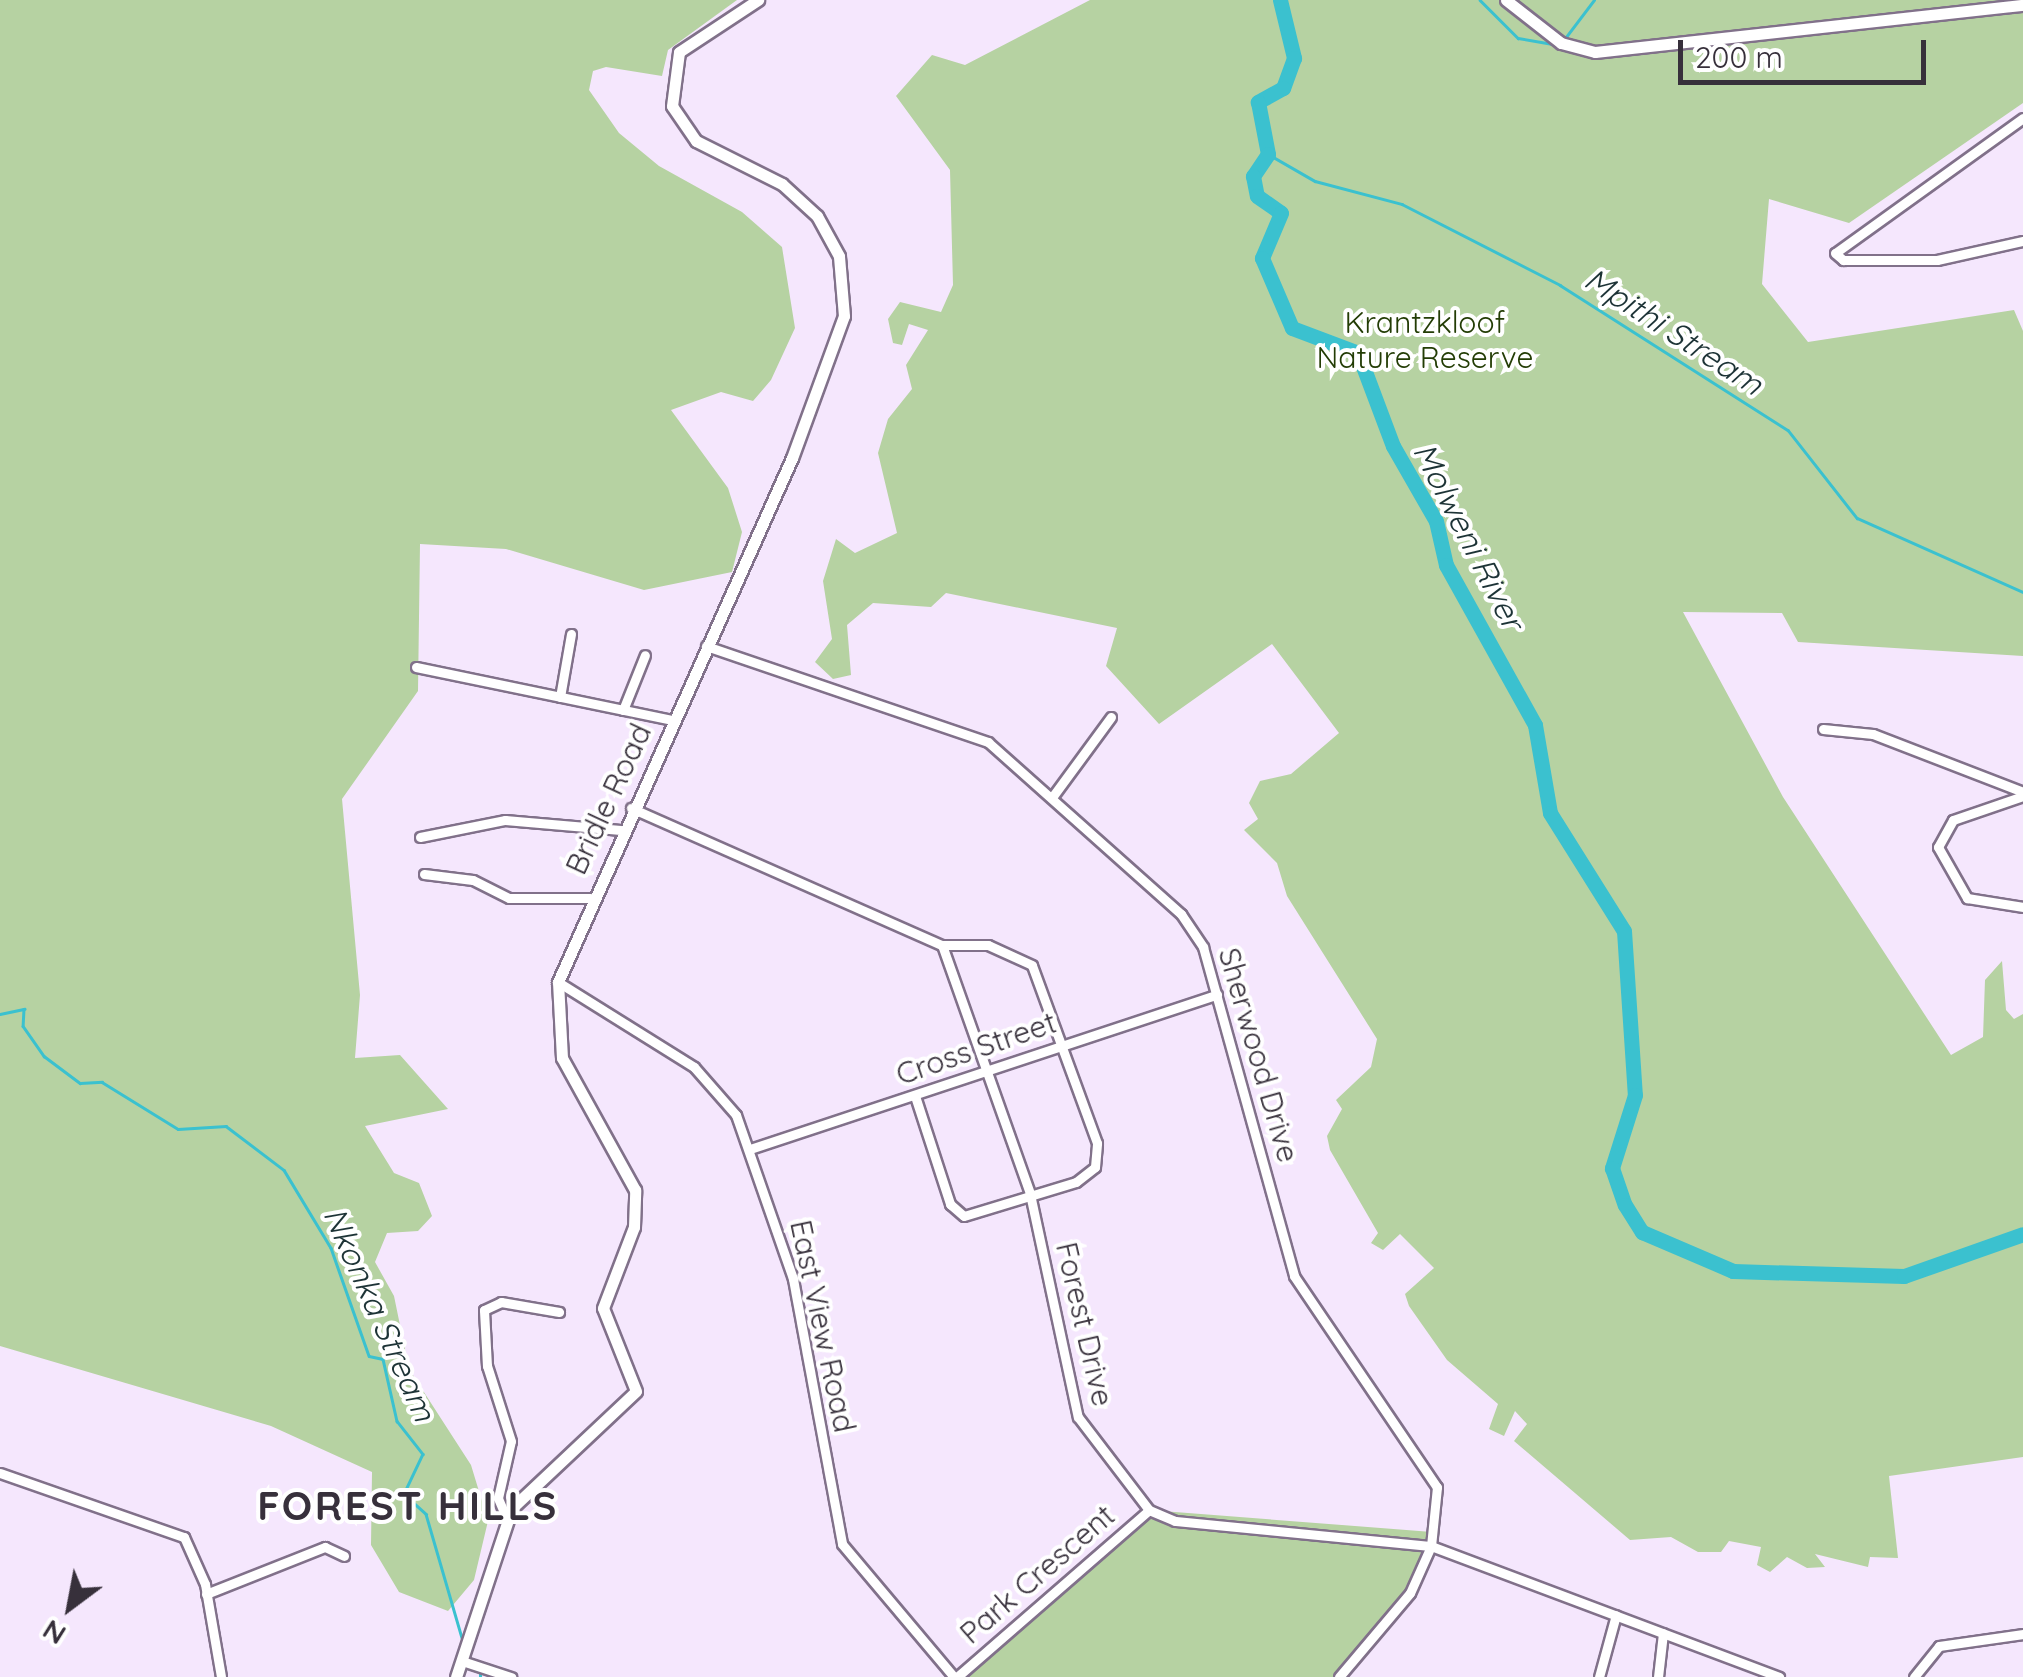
<!DOCTYPE html>
<html>
<head>
<meta charset="utf-8">
<style>
	body { margin:0 }
	#map { position:relative; width:2023px; height:1677px; overflow:hidden; background:#f5e7fd; font-family:Quicksand,sans-serif }
	div>[style] { position:absolute }
	.green>* { inset:0; background:#b6d2a2 }
	.stream>* { height:2.5px; margin:-1.25px; padding:0 1.25px; transform-origin:1.25px; border-radius:1.25px; background:#3bc1cf }
	.river>* { height:15px; margin:-7.5px; padding:0 7.5px; transform-origin:7.5px; border-radius:7.5px; background:#3bc1cf }
	.roads { filter:drop-shadow(2px 0 #81718a) drop-shadow(-2px 0 #81718a) drop-shadow(0 2px #81718a) drop-shadow(0 -2px #81718a) }
	.minor>* { height:9px; margin:-4.5px; padding:0 4.5px; transform-origin:4.5px; border-radius:4.5px; background:#fff }
	.secondary>* { height:11px; margin:-5.5px; padding:0 5.5px; transform-origin:5.5px; border-radius:5.5px; background:#fff }
	span { translate:-50% -50%; white-space:nowrap; text-align:center; line-height:1.15; -webkit-text-stroke:8px #fff; paint-order:stroke }
	.park-label { font-size:30px; color:#233d05 }
	.street-label { font-size:30px; color:#37303b }
	.water-label { font-size:32px; color:#1d3336; font-style:italic }
	.district-label { font-size:40px; color:#37303b; font-weight:700; letter-spacing:2.5px }
	.north { position:absolute; left:20px; top:1557px; width:100px; height:100px; -webkit-text-stroke:8px #fff; paint-order:stroke; rotate:212deg; font-size:28px; font-weight:700; line-height:40px; text-align:center; color:#37303b }
	.north::after { content:''; display:block; margin:auto; width:35px; height:45px; background:#37303b; clip-path:polygon(50% 0,100% 100%,50% 72%,0 100%) }
	.scale { position:absolute; left:1678px; top:40px; width:248px; height:45px; box-sizing:border-box; border:5px solid #37303b; border-top:0; padding-left:12px; font-size:30px; line-height:35px; white-space:nowrap; color:#37303b; -webkit-text-stroke:8px #fff; paint-order:stroke }
</style>
</head>
<body>
<div id="map">
	<div class="green">
		<i style="clip-path:polygon(0 0,737px 0,668px 50px,662px 76px,606px 67px,593px 71px,589px 90px,619px 133px,659px 166px,742px 212px,782px 247px,795px 328px,771px 380px,753px 401px,721px 392px,671px 410px,728px 488px,742px 532px,732px 572px,644px 590px,506px 549px,420px 544px,418px 691px,342px 799px,360px 995px,355px 1058px,400px 1055px,448px 1109px,365px 1126px,394px 1173px,419px 1183px,432px 1216px,418px 1231px,387px 1233px,375px 1262px,394px 1296px,409px 1369px,471px 1465px,488px 1521px,474px 1580px,448px 1611px,399px 1592px,371px 1545px,372px 1472px,271px 1426px,0 1346px)"></i>
		<i style="clip-path:polygon(1090px 0,2023px 0,2023px 103px,1849px 223px,1769px 199px,1762px 284px,1808px 342px,2014px 310px,2023px 331px,2023px 656px,1798px 642px,1782px 613px,1683px 612px,1783px 797px,1951px 1055px,1983px 1037px,1985px 980px,2002px 961px,2006px 1010px,2014px 1019px,2023px 1014px,2023px 1457px,1889px 1476px,1898px 1558px,1870px 1557px,1868px 1567px,1815px 1554px,1825px 1567px,1807px 1568px,1787px 1557px,1770px 1572px,1757px 1565px,1761px 1547px,1729px 1541px,1721px 1552px,1698px 1552px,1671px 1537px,1630px 1540px,1514px 1441px,1527px 1424px,1515px 1411px,1504px 1436px,1489px 1429px,1498px 1404px,1447px 1360px,1409px 1306px,1405px 1294px,1434px 1268px,1400px 1234px,1383px 1250px,1371px 1243px,1378px 1233px,1330px 1150px,1327px 1136px,1342px 1109px,1336px 1100px,1371px 1067px,1377px 1039px,1287px 896px,1277px 863px,1244px 830px,1258px 819px,1249px 803px,1260px 781px,1291px 774px,1339px 733px,1272px 644px,1159px 724px,1106px 666px,1117px 628px,946px 593px,931px 607px,873px 603px,847px 625px,851px 675px,833px 679px,815px 662px,832px 639px,823px 581px,836px 539px,855px 553px,897px 533px,878px 453px,888px 419px,912px 389px,906px 365px,928px 330px,909px 324px,902px 345px,893px 343px,888px 319px,900px 302px,941px 312px,953px 285px,950px 170px,896px 96px,932px 55px,965px 65px)"></i>
		<i style="clip-path:polygon(1149px 1510px,1432px 1532px,1405px 1603px,1336px 1677px,963px 1677px)"></i>
	</div>
	<div class="stream">
		<i style="left:1480px;top:0;width:54px;rotate:45deg"></i>
		<i style="left:1518px;top:38px;width:42px;rotate:9.7deg"></i>
		<i style="left:1566px;top:37px;width:46px;rotate:-52.9deg"></i>
		<i style="left:1268px;top:154px;width:54px;rotate:29.9deg"></i>
		<i style="left:1315px;top:181px;width:90px;rotate:14.8deg"></i>
		<i style="left:1402px;top:204px;width:178px;rotate:27.1deg"></i>
		<i style="left:1560px;top:285px;width:270px;rotate:32.5deg"></i>
		<i style="left:1788px;top:430px;width:112px;rotate:51.9deg"></i>
		<i style="left:1857px;top:518px;width:182px;rotate:24deg"></i>
		<i style="left:0;top:1014px;width:25px;rotate:-12deg"></i>
		<i style="left:24px;top:1009px;width:17px;rotate:93deg"></i>
		<i style="left:23px;top:1026px;width:37px;rotate:55deg"></i>
		<i style="left:44px;top:1056px;width:45px;rotate:36.9deg"></i>
		<i style="left:80px;top:1083px;width:22px;rotate:-3deg"></i>
		<i style="left:102px;top:1082px;width:89px;rotate:31.7deg"></i>
		<i style="left:178px;top:1129px;width:48px;rotate:-3.6deg"></i>
		<i style="left:226px;top:1126px;width:73px;rotate:37.2deg"></i>
		<i style="left:284px;top:1170px;width:91px;rotate:58.9deg"></i>
		<i style="left:331px;top:1248px;width:114px;rotate:70.6deg"></i>
		<i style="left:369px;top:1356px;width:14px;rotate:12deg"></i>
		<i style="left:383px;top:1359px;width:64px;rotate:77.3deg"></i>
		<i style="left:397px;top:1421px;width:42px;rotate:51.8deg"></i>
		<i style="left:423px;top:1454px;width:44px;rotate:115.4deg"></i>
		<i style="left:404px;top:1494px;width:30px;rotate:42deg"></i>
		<i style="left:426px;top:1514px;width:129px;rotate:73.8deg"></i>
		<i style="left:480px;top:1677px;width:5px;rotate:-90deg"></i>
	</div>
	<div class="river">
		<i style="left:1280px;top:0;width:60px;rotate:76.4deg"></i>
		<i style="left:1294px;top:58px;width:32px;rotate:110deg"></i>
		<i style="left:1283px;top:88px;width:29px;rotate:151deg"></i>
		<i style="left:1258px;top:102px;width:53px;rotate:79.1deg"></i>
		<i style="left:1268px;top:154px;width:27px;rotate:124deg"></i>
		<i style="left:1253px;top:176px;width:20px;rotate:79deg"></i>
		<i style="left:1257px;top:196px;width:29px;rotate:35deg"></i>
		<i style="left:1281px;top:213px;width:49px;rotate:112.9deg"></i>
		<i style="left:1262px;top:258px;width:76px;rotate:66.8deg"></i>
		<i style="left:1292px;top:328px;width:71px;rotate:20.7deg"></i>
		<i style="left:1358px;top:353px;width:99px;rotate:69.4deg"></i>
		<i style="left:1393px;top:446px;width:86px;rotate:60.2deg"></i>
		<i style="left:1436px;top:521px;width:45px;rotate:77.2deg"></i>
		<i style="left:1446px;top:565px;width:183px;rotate:60.9deg"></i>
		<i style="left:1535px;top:725px;width:89px;rotate:80.3deg"></i>
		<i style="left:1550px;top:813px;width:139px;rotate:57.9deg"></i>
		<i style="left:1624px;top:931px;width:164px;rotate:86.2deg"></i>
		<i style="left:1635px;top:1095px;width:77px;rotate:107.5deg"></i>
		<i style="left:1612px;top:1168px;width:39px;rotate:71deg"></i>
		<i style="left:1625px;top:1205px;width:32px;rotate:58deg"></i>
		<i style="left:1642px;top:1232px;width:99px;rotate:23.2deg"></i>
		<i style="left:1733px;top:1271px;width:171px;rotate:1.7deg"></i>
		<i style="left:1904px;top:1276px;width:126px;rotate:-19.4deg"></i>
	</div>
	<div class="roads">
		<div class="minor">
			<i style="left:2023px;top:118px;width:231px;rotate:144.3deg"></i>
			<i style="left:1835px;top:253px;width:11px;rotate:41deg"></i>
			<i style="left:1843px;top:260px;width:94px"></i>
			<i style="left:1937px;top:260px;width:88px;rotate:-12.5deg"></i>
			<i style="left:706px;top:646px;width:298px;rotate:18.8deg"></i>
			<i style="left:988px;top:742px;width:259px;rotate:41.7deg"></i>
			<i style="left:1181px;top:914px;width:40px;rotate:56deg"></i>
			<i style="left:1203px;top:947px;width:341px;rotate:74.5deg"></i>
			<i style="left:1294px;top:1276px;width:255px;rotate:55.9deg"></i>
			<i style="left:1437px;top:1487px;width:59px;rotate:95.8deg"></i>
			<i style="left:1431px;top:1546px;width:51px;rotate:114.1deg"></i>
			<i style="left:1410px;top:1593px;width:110px;rotate:130.2deg"></i>
			<i style="left:416px;top:667px;width:261px;rotate:11.7deg"></i>
			<i style="left:560px;top:697px;width:64px;rotate:-80.1deg"></i>
			<i style="left:623px;top:710px;width:59px;rotate:-68.2deg"></i>
			<i style="left:1823px;top:729px;width:50px;rotate:5.7deg"></i>
			<i style="left:1873px;top:734px;width:161px;rotate:21.1deg"></i>
			<i style="left:1053px;top:796px;width:98px;rotate:-53.7deg"></i>
			<i style="left:2023px;top:796px;width:74px;rotate:161.1deg"></i>
			<i style="left:1953px;top:820px;width:31px;rotate:119deg"></i>
			<i style="left:1938px;top:847px;width:59px;rotate:60.4deg"></i>
			<i style="left:1967px;top:898px;width:57px;rotate:9.1deg"></i>
			<i style="left:631px;top:808px;width:340px;rotate:23.8deg"></i>
			<i style="left:942px;top:945px;width:264px;rotate:70.5deg"></i>
			<i style="left:1030px;top:1194px;width:228px;rotate:77.9deg"></i>
			<i style="left:1078px;top:1417px;width:117px;rotate:52.6deg"></i>
			<i style="left:1149px;top:1510px;width:28px;rotate:23deg"></i>
			<i style="left:1175px;top:1521px;width:257px;rotate:5.6deg"></i>
			<i style="left:1431px;top:1546px;width:372px;rotate:20.6deg"></i>
			<i style="left:420px;top:837px;width:87px;rotate:-11.3deg"></i>
			<i style="left:505px;top:820px;width:116px;rotate:4.9deg"></i>
			<i style="left:424px;top:874px;width:49px;rotate:7deg"></i>
			<i style="left:473px;top:880px;width:40px;rotate:26.6deg"></i>
			<i style="left:509px;top:898px;width:81px"></i>
			<i style="left:558px;top:982px;width:160px;rotate:32deg"></i>
			<i style="left:694px;top:1067px;width:64px;rotate:48.8deg"></i>
			<i style="left:736px;top:1115px;width:174px;rotate:70.8deg"></i>
			<i style="left:793px;top:1279px;width:269px;rotate:79.5deg"></i>
			<i style="left:842px;top:1544px;width:174px;rotate:49.9deg"></i>
			<i style="left:915px;top:1096px;width:114px;rotate:72deg"></i>
			<i style="left:950px;top:1204px;width:18px;rotate:41deg"></i>
			<i style="left:964px;top:1216px;width:117px;rotate:-16.9deg"></i>
			<i style="left:1076px;top:1182px;width:24px;rotate:-38deg"></i>
			<i style="left:1095px;top:1167px;width:24px;rotate:-85deg"></i>
			<i style="left:1097px;top:1143px;width:189px;rotate:-110.1deg"></i>
			<i style="left:1032px;top:965px;width:48px;rotate:-155.6deg"></i>
			<i style="left:988px;top:945px;width:46px;rotate:180deg"></i>
			<i style="left:750px;top:1149px;width:492px;rotate:-18.3deg"></i>
			<i style="left:0;top:1473px;width:195px;rotate:19.2deg"></i>
			<i style="left:184px;top:1537px;width:51px;rotate:65.9deg"></i>
			<i style="left:205px;top:1584px;width:94px;rotate:80.2deg"></i>
			<i style="left:506px;top:1517px;width:21px;rotate:-113deg"></i>
			<i style="left:498px;top:1498px;width:58px;rotate:-77.2deg"></i>
			<i style="left:511px;top:1441px;width:79px;rotate:-107.7deg"></i>
			<i style="left:487px;top:1366px;width:56px;rotate:-93.1deg"></i>
			<i style="left:484px;top:1310px;width:19px;rotate:-25deg"></i>
			<i style="left:501px;top:1302px;width:59px;rotate:9.8deg"></i>
			<i style="left:206px;top:1594px;width:128px;rotate:-21.6deg"></i>
			<i style="left:325px;top:1547px;width:21px;rotate:25deg"></i>
			<i style="left:462px;top:1661px;width:52px;rotate:18.1deg"></i>
			<i style="left:957px;top:1677px;width:254px;rotate:-41deg"></i>
			<i style="left:1599px;top:1677px;width:64px;rotate:-74.7deg"></i>
			<i style="left:1658px;top:1677px;width:44px;rotate:-83.5deg"></i>
			<i style="left:1914px;top:1677px;width:40px;rotate:-51deg"></i>
			<i style="left:1939px;top:1646px;width:85px;rotate:-8.1deg"></i>
		</div>
		<div class="secondary">
			<i style="left:1506px;top:0;width:70px;rotate:38deg"></i>
			<i style="left:1561px;top:43px;width:35px;rotate:15deg"></i>
			<i style="left:1595px;top:52px;width:431px;rotate:-6.3deg"></i>
			<i style="left:456px;top:1677px;width:178px;rotate:-71.7deg"></i>
			<i style="left:512px;top:1508px;width:170px;rotate:-43.3deg"></i>
			<i style="left:636px;top:1391px;width:89px;rotate:-111.7deg"></i>
			<i style="left:603px;top:1308px;width:87px;rotate:-69.1deg"></i>
			<i style="left:634px;top:1227px;width:37px;rotate:-88deg"></i>
			<i style="left:635px;top:1190px;width:151px;rotate:-118.9deg"></i>
			<i style="left:562px;top:1058px;width:76px;rotate:-93deg"></i>
			<i style="left:558px;top:982px;width:574px;rotate:-65.94deg"></i>
			<i style="left:792px;top:458px;width:151px;rotate:-69.9deg"></i>
			<i style="left:844px;top:316px;width:60px;rotate:-94.8deg"></i>
			<i style="left:839px;top:256px;width:46px;rotate:-118.8deg"></i>
			<i style="left:817px;top:216px;width:47px;rotate:-137.6deg"></i>
			<i style="left:782px;top:184px;width:96px;rotate:-153.4deg"></i>
			<i style="left:696px;top:141px;width:42px;rotate:-124.4deg"></i>
			<i style="left:672px;top:106px;width:54px;rotate:-82.6deg"></i>
			<i style="left:679px;top:52px;width:95px;rotate:-33.4deg"></i>
		</div>
	</div>
	<div class="park-label">
		<span style="left:1425px;top:339px">Krantzkloof<br>Nature Reserve</span>
	</div>
	<div class="street-label">
		<span style="left:608px;top:799px;rotate:-65deg">Bridle Road</span>
		<span style="left:976px;top:1048px;rotate:-19deg">Cross Street</span>
		<span style="left:1259px;top:1055px;rotate:74deg">Sherwood Drive</span>
		<span style="left:1085px;top:1324px;rotate:77deg">Forest Drive</span>
		<span style="left:823px;top:1326px;rotate:78deg">East View Road</span>
		<span style="left:1037px;top:1574px;rotate:-41deg">Park Crescent</span>
	</div>
	<div class="water-label">
		<span style="left:1674px;top:331px;rotate:33deg">Mpithi Stream</span>
		<span style="left:1469px;top:536px;rotate:63deg">Molweni River</span>
		<span style="left:380px;top:1314px;rotate:66deg">Nkonka Stream</span>
	</div>
	<div class="district-label">
		<span style="left:408px;top:1505px">FOREST HILLS</span>
	</div>
	<div class="north">N</div>
	<div class="scale">200 m</div>
</div>
</body>
</html>
